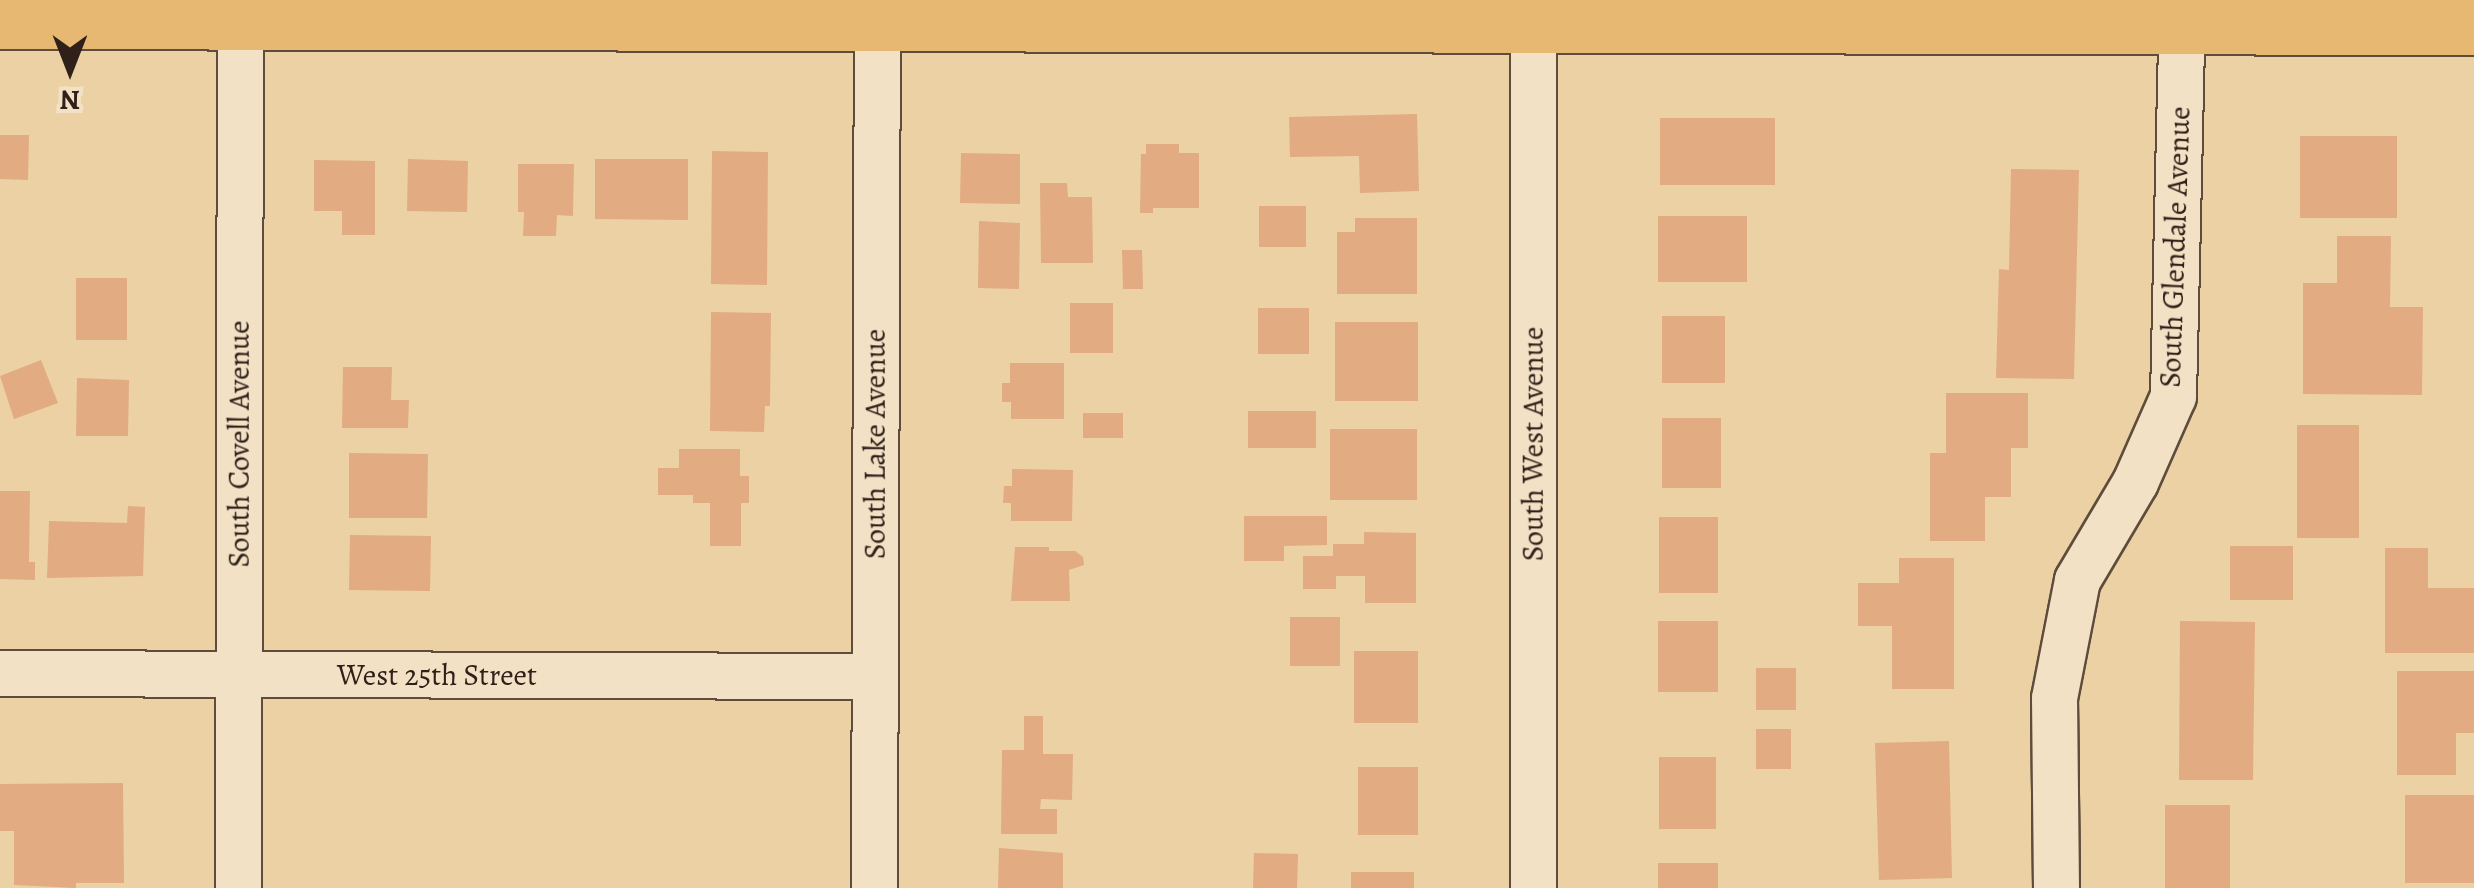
<!DOCTYPE html>
<html>
<head>
<meta charset="utf-8">
<style>
	body { margin:0 }
	#map { position:relative; width:2474px; height:888px; overflow:hidden; background:#ebd1a4; font-family:Alegreya,serif }
	div>[style] { position:absolute }
	.building>* { inset:0; background:#e2ab82 }
	.roads { filter:drop-shadow(2px 0 #5e4c3c) drop-shadow(-2px 0 #5e4c3c) drop-shadow(0 2px #5e4c3c) drop-shadow(0 -2px #5e4c3c) }
	.minor>* { height:45px; margin:-22.5px; padding:0 22.5px; transform-origin:22.5px; border-radius:22.5px; background:#f2e1c4 }
	.major>* { height:55px; margin:-27.5px; padding:0 27.5px; transform-origin:27.5px; border-radius:27.5px; background:#e6b872 }
	span { translate:-50% -50%; white-space:nowrap; text-align:center; line-height:1.15; -webkit-text-stroke:9px #f2e1c4; paint-order:stroke }
	.street-label { font-size:30px; color:#2f201a }
	.north { position:absolute; left:20px; top:20px; width:100px; height:100px; -webkit-text-stroke:8px #f2e1c4; paint-order:stroke; rotate:180deg; font-size:28px; font-weight:700; line-height:40px; text-align:center; color:#2f201a }
	.north::after { content:''; display:block; margin:auto; width:35px; height:45px; background:#2f201a; clip-path:polygon(50% 0,100% 100%,50% 72%,0 100%) }
</style>
</head>
<body>
<div id="map">
	<div class="building">
		<i style="clip-path:polygon(1417px 114px,1419px 191px,1360px 193px,1359px 156px,1290px 157px,1289px 117px)"></i>
		<i style="clip-path:polygon(1660px 118px,1775px 118px,1775px 185px,1660px 185px)"></i>
		<i style="clip-path:polygon(0 135px,29px 135px,28px 180px,0 179px)"></i>
		<i style="clip-path:polygon(2300px 136px,2397px 136px,2397px 218px,2300px 218px)"></i>
		<i style="clip-path:polygon(1146px 144px,1179px 144px,1179px 153px,1199px 153px,1199px 208px,1153px 208px,1153px 213px,1140px 213px,1141px 154px,1146px 154px)"></i>
		<i style="clip-path:polygon(712px 151px,768px 152px,767px 285px,711px 284px)"></i>
		<i style="clip-path:polygon(961px 153px,1020px 154px,1020px 204px,960px 203px)"></i>
		<i style="clip-path:polygon(408px 159px,468px 161px,467px 212px,407px 211px)"></i>
		<i style="clip-path:polygon(595px 159px,688px 159px,688px 220px,595px 219px)"></i>
		<i style="clip-path:polygon(314px 160px,375px 161px,375px 235px,342px 235px,342px 211px,314px 211px)"></i>
		<i style="clip-path:polygon(518px 164px,574px 164px,573px 216px,557px 215px,556px 236px,523px 236px,524px 212px,518px 212px)"></i>
		<i style="clip-path:polygon(2011px 169px,2079px 170px,2074px 379px,1996px 378px,1999px 269px,2009px 270px)"></i>
		<i style="clip-path:polygon(1040px 183px,1067px 183px,1068px 197px,1092px 197px,1093px 263px,1041px 263px)"></i>
		<i style="clip-path:polygon(1259px 206px,1306px 206px,1306px 247px,1259px 247px)"></i>
		<i style="clip-path:polygon(1658px 216px,1747px 216px,1747px 282px,1658px 282px)"></i>
		<i style="clip-path:polygon(1355px 218px,1417px 218px,1417px 294px,1337px 294px,1337px 232px,1355px 232px)"></i>
		<i style="clip-path:polygon(979px 221px,1020px 223px,1019px 289px,978px 288px)"></i>
		<i style="clip-path:polygon(2337px 236px,2391px 236px,2390px 307px,2423px 307px,2422px 395px,2303px 394px,2303px 283px,2337px 283px)"></i>
		<i style="clip-path:polygon(1122px 250px,1142px 250px,1143px 289px,1123px 289px)"></i>
		<i style="clip-path:polygon(76px 278px,127px 278px,127px 340px,76px 340px)"></i>
		<i style="clip-path:polygon(1070px 303px,1113px 303px,1113px 353px,1070px 353px)"></i>
		<i style="clip-path:polygon(1258px 308px,1309px 308px,1309px 354px,1258px 354px)"></i>
		<i style="clip-path:polygon(711px 312px,771px 313px,770px 406px,765px 406px,764px 432px,710px 431px)"></i>
		<i style="clip-path:polygon(1662px 316px,1725px 316px,1725px 383px,1662px 383px)"></i>
		<i style="clip-path:polygon(1335px 322px,1418px 322px,1418px 401px,1335px 401px)"></i>
		<i style="clip-path:polygon(41px 360px,58px 403px,14px 419px,0 376px)"></i>
		<i style="clip-path:polygon(1010px 363px,1064px 363px,1064px 419px,1011px 419px,1011px 402px,1002px 402px,1002px 383px,1010px 383px)"></i>
		<i style="clip-path:polygon(343px 367px,392px 367px,391px 400px,409px 400px,408px 428px,342px 428px)"></i>
		<i style="clip-path:polygon(77px 378px,129px 380px,128px 436px,76px 436px)"></i>
		<i style="clip-path:polygon(1946px 393px,2028px 393px,2028px 448px,2011px 448px,2011px 497px,1985px 497px,1985px 541px,1930px 541px,1930px 453px,1946px 453px)"></i>
		<i style="clip-path:polygon(1248px 411px,1316px 411px,1316px 448px,1248px 448px)"></i>
		<i style="clip-path:polygon(1083px 413px,1123px 413px,1123px 438px,1083px 438px)"></i>
		<i style="clip-path:polygon(1662px 418px,1721px 418px,1721px 488px,1662px 488px)"></i>
		<i style="clip-path:polygon(2297px 425px,2359px 425px,2359px 538px,2297px 538px)"></i>
		<i style="clip-path:polygon(1330px 429px,1417px 429px,1417px 500px,1330px 500px)"></i>
		<i style="clip-path:polygon(679px 449px,740px 449px,740px 476px,749px 476px,749px 503px,741px 503px,741px 546px,710px 546px,710px 503px,693px 503px,693px 495px,658px 495px,658px 468px,679px 468px)"></i>
		<i style="clip-path:polygon(349px 453px,428px 454px,427px 518px,349px 518px)"></i>
		<i style="clip-path:polygon(1012px 469px,1073px 470px,1072px 521px,1011px 521px,1011px 503px,1003px 503px,1004px 486px,1012px 486px)"></i>
		<i style="clip-path:polygon(0 491px,30px 491px,29px 562px,35px 562px,35px 580px,0 579px)"></i>
		<i style="clip-path:polygon(128px 506px,145px 507px,143px 576px,47px 578px,49px 521px,127px 523px)"></i>
		<i style="clip-path:polygon(1244px 516px,1327px 516px,1327px 545px,1284px 546px,1284px 561px,1244px 561px)"></i>
		<i style="clip-path:polygon(1659px 517px,1718px 517px,1718px 593px,1659px 593px)"></i>
		<i style="clip-path:polygon(1364px 532px,1416px 533px,1416px 603px,1365px 603px,1365px 576px,1336px 576px,1336px 589px,1303px 589px,1303px 556px,1333px 556px,1333px 544px,1364px 544px)"></i>
		<i style="clip-path:polygon(350px 535px,431px 536px,430px 591px,349px 590px)"></i>
		<i style="clip-path:polygon(2230px 546px,2293px 546px,2293px 600px,2230px 600px)"></i>
		<i style="clip-path:polygon(1015px 547px,1049px 547px,1049px 551px,1075px 551px,1083px 557px,1084px 565px,1069px 570px,1070px 601px,1011px 601px)"></i>
		<i style="clip-path:polygon(2385px 548px,2428px 548px,2428px 588px,2474px 588px,2474px 653px,2385px 653px)"></i>
		<i style="clip-path:polygon(1899px 558px,1954px 558px,1954px 689px,1892px 689px,1892px 626px,1858px 626px,1858px 583px,1899px 583px)"></i>
		<i style="clip-path:polygon(1290px 617px,1340px 617px,1340px 666px,1290px 666px)"></i>
		<i style="clip-path:polygon(1658px 621px,1718px 621px,1718px 692px,1658px 692px)"></i>
		<i style="clip-path:polygon(2180px 621px,2255px 622px,2253px 780px,2179px 780px)"></i>
		<i style="clip-path:polygon(1354px 651px,1418px 651px,1418px 723px,1354px 723px)"></i>
		<i style="clip-path:polygon(1756px 668px,1796px 668px,1796px 710px,1756px 710px)"></i>
		<i style="clip-path:polygon(2397px 671px,2474px 671px,2474px 733px,2456px 733px,2456px 775px,2397px 775px)"></i>
		<i style="clip-path:polygon(1024px 716px,1043px 716px,1043px 754px,1073px 754px,1072px 800px,1041px 799px,1040px 809px,1057px 809px,1057px 834px,1001px 834px,1002px 750px,1024px 750px)"></i>
		<i style="clip-path:polygon(1756px 729px,1791px 729px,1791px 769px,1756px 769px)"></i>
		<i style="clip-path:polygon(1949px 741px,1952px 878px,1879px 880px,1875px 743px)"></i>
		<i style="clip-path:polygon(1659px 757px,1716px 757px,1716px 829px,1659px 829px)"></i>
		<i style="clip-path:polygon(1358px 767px,1418px 767px,1418px 835px,1358px 835px)"></i>
		<i style="clip-path:polygon(123px 783px,124px 883px,76px 883px,76px 888px,14px 885px,14px 831px,0 831px,0 784px)"></i>
		<i style="clip-path:polygon(2405px 795px,2474px 795px,2474px 883px,2405px 883px)"></i>
		<i style="clip-path:polygon(2165px 805px,2230px 805px,2230px 888px,2165px 888px)"></i>
		<i style="clip-path:polygon(999px 848px,1063px 853px,1063px 888px,998px 888px)"></i>
		<i style="clip-path:polygon(1254px 853px,1298px 854px,1297px 888px,1253px 888px)"></i>
		<i style="clip-path:polygon(1658px 863px,1718px 863px,1718px 888px,1658px 888px)"></i>
		<i style="clip-path:polygon(1351px 872px,1414px 872px,1414px 888px,1351px 888px)"></i>
	</div>
	<div class="roads">
		<div class="minor">
			<i style="left:0;top:673px;width:873px;rotate:0.2deg"></i>
			<i style="left:238px;top:888px;width:888px;rotate:-89.87deg"></i>
			<i style="left:874px;top:888px;width:888px;rotate:-89.81deg"></i>
			<i style="left:1533px;top:888px;width:888px;rotate:-90deg"></i>
			<i style="left:2056px;top:888px;width:190px;rotate:-90.6deg"></i>
			<i style="left:2054px;top:698px;width:120px;rotate:-79deg"></i>
			<i style="left:2077px;top:580px;width:114px;rotate:-59.4deg"></i>
			<i style="left:2135px;top:482px;width:94px;rotate:-66.2deg"></i>
			<i style="left:2173px;top:396px;width:396px;rotate:-88.7deg"></i>
		</div>
		<div class="major">
			<i style="left:0;top:21px;width:2474px;rotate:0.14deg"></i>
		</div>
	</div>
	<div class="street-label">
		<span style="left:2175px;top:247px;rotate:-88deg">South Glendale Avenue</span>
		<span style="left:239px;top:444px;rotate:-90deg">South Covell Avenue</span>
		<span style="left:875px;top:444px;rotate:-90deg">South Lake Avenue</span>
		<span style="left:1533px;top:444px;rotate:-90deg">South West Avenue</span>
		<span style="left:437px;top:675px">West 25th Street</span>
	</div>
	<div class="north">N</div>
</div>
</body>
</html>
